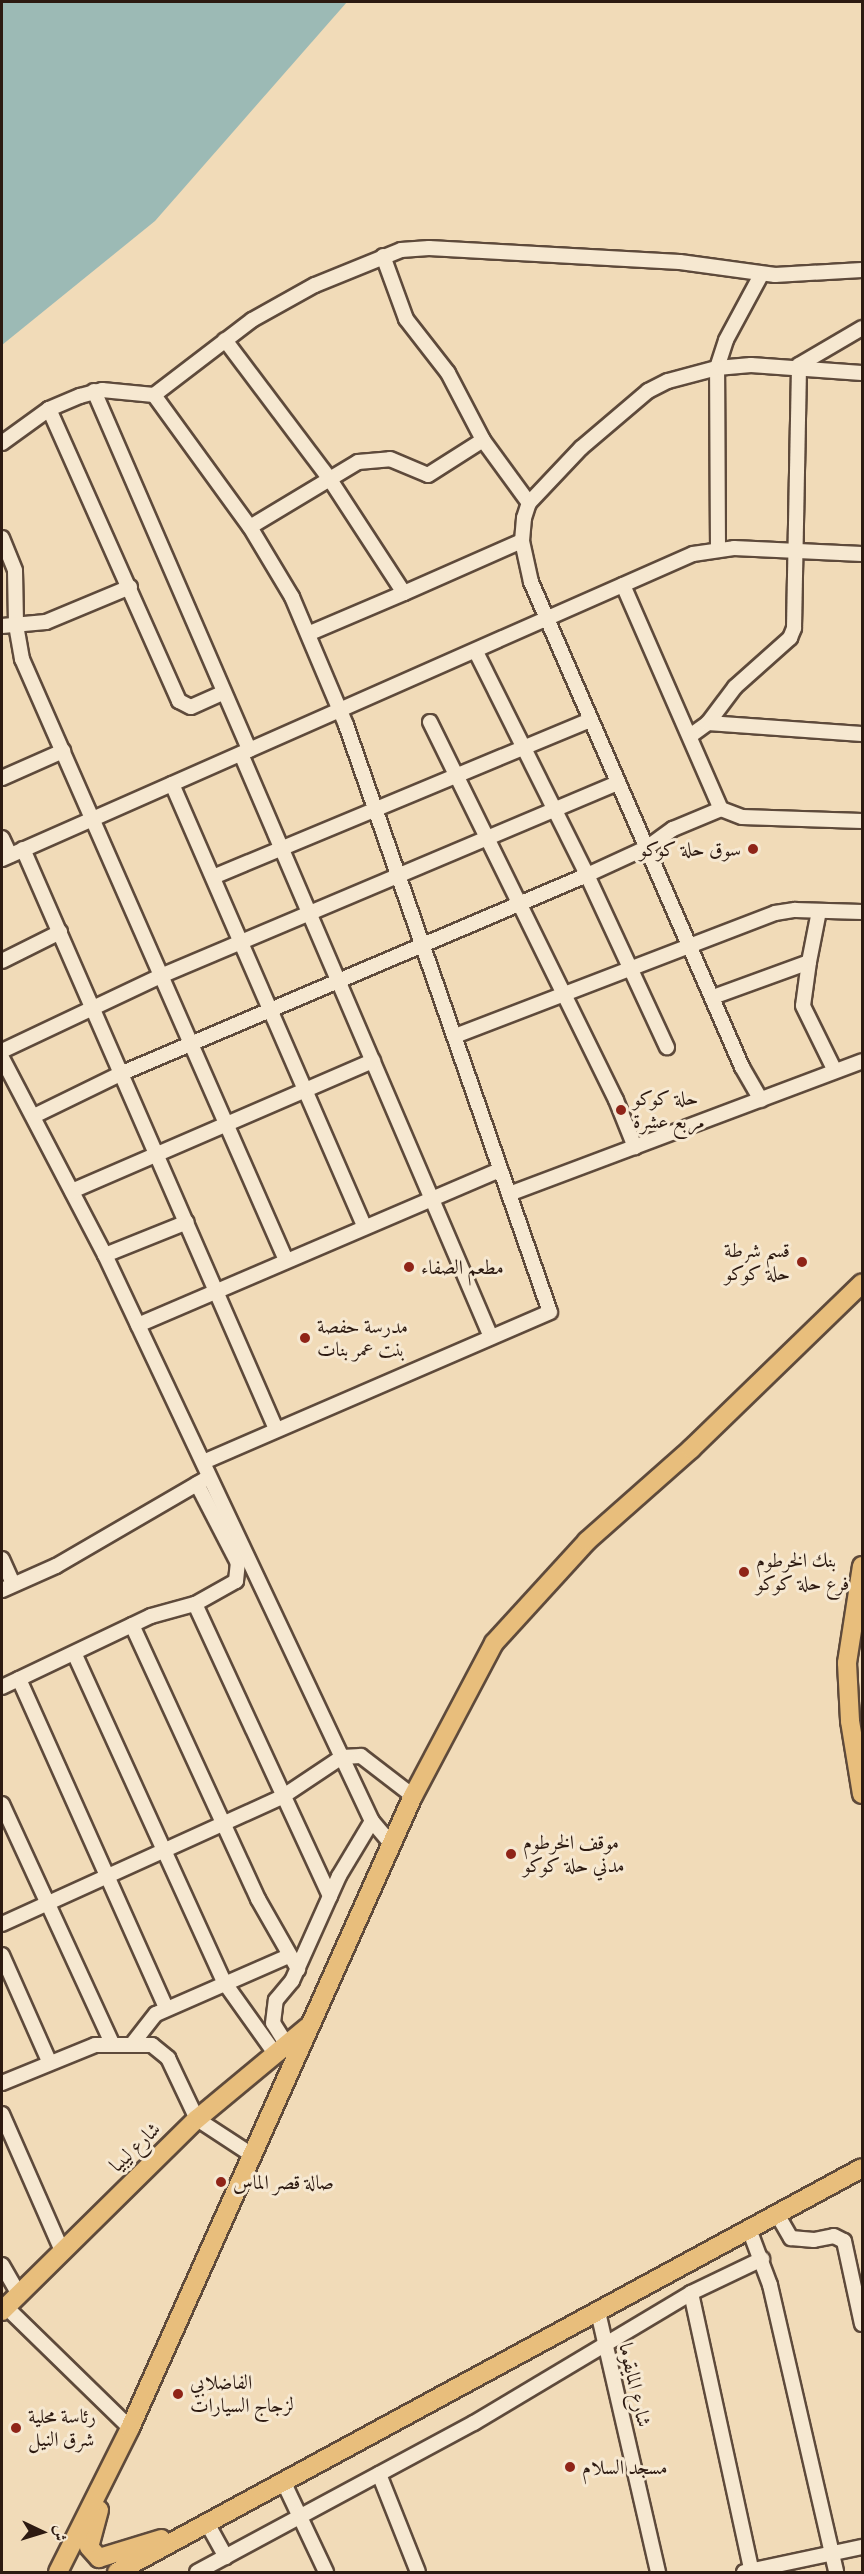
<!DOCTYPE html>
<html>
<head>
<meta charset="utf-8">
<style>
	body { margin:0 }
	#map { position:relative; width:864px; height:2574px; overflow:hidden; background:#f1dbb8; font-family:"IM FELL French Canon",Amiri,serif }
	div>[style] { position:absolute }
	.water>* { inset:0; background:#9cbab5 }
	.stream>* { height:3px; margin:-1.5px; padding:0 1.5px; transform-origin:1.5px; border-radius:1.5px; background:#9cbab5 }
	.roads { filter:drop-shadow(2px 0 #5e4a3b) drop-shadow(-2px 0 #5e4a3b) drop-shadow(0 2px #5e4a3b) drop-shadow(0 -2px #5e4a3b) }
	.minor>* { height:14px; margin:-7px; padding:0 7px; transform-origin:7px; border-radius:7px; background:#f6e8d1 }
	.major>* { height:18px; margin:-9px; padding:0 9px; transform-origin:9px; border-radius:9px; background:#e8be7c }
	.dots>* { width:16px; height:16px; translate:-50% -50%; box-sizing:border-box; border:3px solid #f6e8d1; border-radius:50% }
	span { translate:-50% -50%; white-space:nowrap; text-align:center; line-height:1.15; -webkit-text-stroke:6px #f6e8d1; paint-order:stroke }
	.poi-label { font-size:20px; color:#2d1a11 }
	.right { translate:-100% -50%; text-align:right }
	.left { translate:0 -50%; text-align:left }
	.street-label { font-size:20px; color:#2d1a11 }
	.frame { position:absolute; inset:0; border:3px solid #2d1a11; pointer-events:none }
	.north { position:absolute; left:12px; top:2502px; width:60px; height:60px; -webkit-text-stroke:4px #f6e8d1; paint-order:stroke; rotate:94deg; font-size:16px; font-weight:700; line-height:24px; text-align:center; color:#2d1a11 }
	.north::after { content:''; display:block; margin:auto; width:21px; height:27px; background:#2d1a11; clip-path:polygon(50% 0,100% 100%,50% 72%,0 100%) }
</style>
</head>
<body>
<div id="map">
	<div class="water">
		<i style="clip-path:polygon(2px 2px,347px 2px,155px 221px,2px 345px)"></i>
	</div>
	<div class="stream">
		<i style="left:361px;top:1782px;width:37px;rotate:66deg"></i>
	</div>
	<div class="roads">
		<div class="minor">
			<i style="left:383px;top:256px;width:67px;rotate:69.9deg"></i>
			<i style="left:406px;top:319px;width:68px;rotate:52.1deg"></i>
			<i style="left:448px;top:373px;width:76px;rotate:62.4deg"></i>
			<i style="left:483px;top:440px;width:78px;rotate:53.9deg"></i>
			<i style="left:225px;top:340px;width:173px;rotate:53deg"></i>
			<i style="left:329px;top:478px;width:137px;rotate:56.9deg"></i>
			<i style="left:404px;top:593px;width:104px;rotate:156.9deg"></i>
			<i style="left:94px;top:391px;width:391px;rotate:66.6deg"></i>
			<i style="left:154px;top:395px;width:163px;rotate:54deg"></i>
			<i style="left:250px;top:527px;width:82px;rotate:59deg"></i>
			<i style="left:292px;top:597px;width:139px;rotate:67.1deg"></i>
			<i style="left:346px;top:725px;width:621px;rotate:70.84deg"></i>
			<i style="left:550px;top:1312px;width:377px;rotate:156.6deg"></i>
			<i style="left:49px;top:409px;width:320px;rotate:66deg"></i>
			<i style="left:179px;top:701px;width:13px;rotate:27deg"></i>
			<i style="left:191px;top:707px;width:34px;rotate:-24deg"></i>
			<i style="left:2px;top:443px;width:58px;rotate:-35.9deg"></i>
			<i style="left:49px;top:409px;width:34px;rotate:-23deg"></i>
			<i style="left:80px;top:396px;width:23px;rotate:-15deg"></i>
			<i style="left:102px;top:390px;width:52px;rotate:5.5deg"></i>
			<i style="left:154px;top:395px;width:123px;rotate:-37.4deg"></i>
			<i style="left:252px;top:320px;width:72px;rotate:-29.1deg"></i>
			<i style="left:315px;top:285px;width:93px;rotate:-22.1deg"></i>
			<i style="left:401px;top:250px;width:28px;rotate:-4deg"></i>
			<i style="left:429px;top:248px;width:251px;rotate:3.2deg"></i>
			<i style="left:680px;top:262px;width:96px;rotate:7.8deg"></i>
			<i style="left:775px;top:275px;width:87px;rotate:-3.3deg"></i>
			<i style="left:250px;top:527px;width:126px;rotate:-31deg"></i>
			<i style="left:358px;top:462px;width:32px;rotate:-5deg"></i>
			<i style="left:390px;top:459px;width:41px;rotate:22.8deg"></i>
			<i style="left:428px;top:475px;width:65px;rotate:-32.5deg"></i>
			<i style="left:2px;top:538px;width:35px;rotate:68deg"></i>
			<i style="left:15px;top:571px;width:54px;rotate:88.9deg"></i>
			<i style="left:16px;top:625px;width:35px;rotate:80deg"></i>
			<i style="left:22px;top:659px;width:656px;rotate:66.29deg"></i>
			<i style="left:718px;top:548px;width:180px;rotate:-90.3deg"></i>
			<i style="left:717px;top:368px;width:29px;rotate:-72deg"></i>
			<i style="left:726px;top:340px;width:74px;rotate:-61.7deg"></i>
			<i style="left:623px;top:585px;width:244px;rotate:66.4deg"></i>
			<i style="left:404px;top:593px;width:129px;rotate:-23.8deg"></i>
			<i style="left:2px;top:626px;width:44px;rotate:-5.2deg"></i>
			<i style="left:46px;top:622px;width:91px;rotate:-22.6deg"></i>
			<i style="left:476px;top:652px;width:249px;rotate:63.5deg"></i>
			<i style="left:587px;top:875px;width:190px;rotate:65.1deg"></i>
			<i style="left:430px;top:722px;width:421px;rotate:63.8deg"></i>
			<i style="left:616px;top:1100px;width:51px;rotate:68deg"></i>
			<i style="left:708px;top:723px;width:45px;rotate:-53.1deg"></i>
			<i style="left:735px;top:687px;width:74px;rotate:-41.7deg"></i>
			<i style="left:790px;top:638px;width:11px;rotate:-68deg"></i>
			<i style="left:794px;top:628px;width:263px;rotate:-88.9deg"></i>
			<i style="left:799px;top:365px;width:73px;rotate:-30.4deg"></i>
			<i style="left:690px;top:736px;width:22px;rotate:-36deg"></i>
			<i style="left:708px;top:723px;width:154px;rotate:4.1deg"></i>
			<i style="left:241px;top:754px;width:634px;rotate:66.79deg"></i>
			<i style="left:2px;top:778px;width:67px;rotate:-23.9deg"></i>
			<i style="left:172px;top:784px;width:482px;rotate:66.5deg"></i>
			<i style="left:2px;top:838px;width:19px;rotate:65deg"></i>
			<i style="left:23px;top:849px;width:633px;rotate:66.43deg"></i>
			<i style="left:2px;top:859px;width:755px;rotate:-23.82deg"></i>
			<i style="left:693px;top:554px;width:41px;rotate:-8.3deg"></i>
			<i style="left:734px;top:548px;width:128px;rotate:2.7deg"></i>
			<i style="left:213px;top:877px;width:408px;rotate:-22.6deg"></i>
			<i style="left:2px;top:961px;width:65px;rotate:-26.6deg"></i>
			<i style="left:809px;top:962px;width:44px;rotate:97.8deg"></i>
			<i style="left:803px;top:1006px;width:72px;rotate:63.8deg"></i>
			<i style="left:713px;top:997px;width:102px;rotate:-20deg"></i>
			<i style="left:809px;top:962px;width:52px;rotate:-78.9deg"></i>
			<i style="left:455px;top:1036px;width:343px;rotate:-21deg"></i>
			<i style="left:775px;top:913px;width:20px;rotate:-9deg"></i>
			<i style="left:795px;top:910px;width:67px;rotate:1.7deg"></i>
			<i style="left:2px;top:1051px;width:178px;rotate:-25.3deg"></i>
			<i style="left:163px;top:975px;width:494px;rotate:-22.9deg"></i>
			<i style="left:2px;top:1058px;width:222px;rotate:62.4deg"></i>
			<i style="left:105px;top:1255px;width:626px;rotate:64.75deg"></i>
			<i style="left:372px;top:1821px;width:30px;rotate:50deg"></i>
			<i style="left:761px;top:1100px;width:38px;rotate:-120deg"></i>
			<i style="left:742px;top:1067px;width:529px;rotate:-113.51deg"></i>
			<i style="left:531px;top:582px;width:42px;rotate:-102.4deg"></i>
			<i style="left:522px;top:541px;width:23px;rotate:-85deg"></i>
			<i style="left:524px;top:518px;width:16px;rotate:-72deg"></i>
			<i style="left:529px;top:503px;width:76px;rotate:-46.6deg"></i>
			<i style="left:581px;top:448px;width:88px;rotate:-40.4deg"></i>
			<i style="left:648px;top:391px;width:22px;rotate:-27deg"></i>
			<i style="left:668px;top:381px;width:51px;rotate:-14.9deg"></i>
			<i style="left:717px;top:368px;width:34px;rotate:-5deg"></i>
			<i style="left:751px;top:365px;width:111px;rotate:4.1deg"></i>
			<i style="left:34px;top:1116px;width:96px;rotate:-26deg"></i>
			<i style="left:120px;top:1074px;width:508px;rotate:-23.08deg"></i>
			<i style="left:587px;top:875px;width:67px;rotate:-24.7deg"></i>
			<i style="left:648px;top:847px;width:31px;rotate:-36deg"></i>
			<i style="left:673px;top:829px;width:52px;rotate:-22.6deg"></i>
			<i style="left:721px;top:809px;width:22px;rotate:21deg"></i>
			<i style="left:742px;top:817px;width:120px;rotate:1.9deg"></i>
			<i style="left:72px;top:1191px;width:328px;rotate:-23.4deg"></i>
			<i style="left:509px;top:1194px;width:377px;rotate:-20.6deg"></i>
			<i style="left:105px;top:1255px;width:88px;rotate:-21.9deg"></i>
			<i style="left:138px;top:1325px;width:394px;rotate:-23.2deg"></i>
			<i style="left:2px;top:1559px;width:27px;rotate:66deg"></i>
			<i style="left:2px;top:1590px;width:59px;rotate:-24deg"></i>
			<i style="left:56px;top:1566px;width:171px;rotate:-30.2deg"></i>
			<i style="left:195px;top:1604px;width:322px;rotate:65.2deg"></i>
			<i style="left:132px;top:1625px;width:302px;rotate:65.3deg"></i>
			<i style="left:258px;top:1899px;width:81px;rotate:60.3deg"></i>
			<i style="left:75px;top:1655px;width:359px;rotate:65.5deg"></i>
			<i style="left:224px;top:1982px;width:86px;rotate:54.5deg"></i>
			<i style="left:19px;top:1679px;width:360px;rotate:65.9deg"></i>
			<i style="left:2px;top:1687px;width:165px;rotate:-25.5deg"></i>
			<i style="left:151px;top:1616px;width:46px;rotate:-15.3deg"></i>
			<i style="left:195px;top:1604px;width:47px;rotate:-29.3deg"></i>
			<i style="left:236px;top:1581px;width:18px;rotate:-84deg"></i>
			<i style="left:238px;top:1563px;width:89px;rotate:-117.4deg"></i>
			<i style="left:2px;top:1804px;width:263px;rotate:65.3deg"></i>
			<i style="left:2px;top:1924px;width:307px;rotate:-24.4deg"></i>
			<i style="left:282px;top:1797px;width:72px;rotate:-33.7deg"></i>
			<i style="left:342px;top:1757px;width:19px;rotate:-3deg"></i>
			<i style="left:361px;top:1756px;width:66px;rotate:37.6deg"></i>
			<i style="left:2px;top:1955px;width:116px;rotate:66.1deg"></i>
			<i style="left:285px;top:2042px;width:22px;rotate:-122deg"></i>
			<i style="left:273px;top:2023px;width:23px;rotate:-83deg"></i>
			<i style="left:276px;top:2000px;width:25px;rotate:-50deg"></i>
			<i style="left:292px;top:1981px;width:115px;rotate:-65.9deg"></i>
			<i style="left:339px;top:1876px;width:64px;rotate:-59deg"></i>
			<i style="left:133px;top:2043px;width:37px;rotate:-52deg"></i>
			<i style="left:156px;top:2014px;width:145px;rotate:-23.6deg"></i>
			<i style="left:2px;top:2083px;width:100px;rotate:-22.2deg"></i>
			<i style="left:95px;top:2045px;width:57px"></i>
			<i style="left:152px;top:2045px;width:21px;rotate:39deg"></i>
			<i style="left:168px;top:2058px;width:68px;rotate:64.6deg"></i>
			<i style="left:197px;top:2119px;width:66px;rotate:33.2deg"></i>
			<i style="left:2px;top:2114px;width:150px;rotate:66.3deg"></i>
			<i style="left:777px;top:2214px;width:28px;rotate:60deg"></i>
			<i style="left:791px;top:2238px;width:23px;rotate:5deg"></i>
			<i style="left:814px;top:2240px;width:20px;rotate:-11deg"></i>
			<i style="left:834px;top:2236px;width:11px;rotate:27deg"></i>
			<i style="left:844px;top:2241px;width:85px;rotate:77.8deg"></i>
			<i style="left:749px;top:2229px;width:60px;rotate:69.4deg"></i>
			<i style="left:770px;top:2285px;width:294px;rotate:77deg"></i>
			<i style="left:2px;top:2265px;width:34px;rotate:60deg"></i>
			<i style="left:691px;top:2293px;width:286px;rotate:77.7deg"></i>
			<i style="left:6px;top:2307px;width:173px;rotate:44.3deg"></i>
			<i style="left:598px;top:2312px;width:267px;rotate:77deg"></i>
			<i style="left:379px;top:2474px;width:105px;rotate:68.3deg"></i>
			<i style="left:283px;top:2481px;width:101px;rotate:64.7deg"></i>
			<i style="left:207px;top:2523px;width:39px;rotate:61deg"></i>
			<i style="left:197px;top:2572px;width:315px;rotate:-28.3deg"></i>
			<i style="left:474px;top:2423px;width:253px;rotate:-30.9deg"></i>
			<i style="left:691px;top:2293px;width:79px;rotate:-25.6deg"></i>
			<i style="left:744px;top:2572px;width:121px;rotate:-12deg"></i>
		</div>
		<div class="major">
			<i style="left:862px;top:1566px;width:98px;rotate:98.8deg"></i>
			<i style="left:847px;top:1663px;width:58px;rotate:87deg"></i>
			<i style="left:850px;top:1721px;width:74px;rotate:80.7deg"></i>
			<i style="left:2px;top:2311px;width:274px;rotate:-44.6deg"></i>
			<i style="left:197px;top:2119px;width:144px;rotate:-39.7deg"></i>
			<i style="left:99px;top:2510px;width:38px;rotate:105deg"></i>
			<i style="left:89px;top:2547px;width:15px;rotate:48deg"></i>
			<i style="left:99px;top:2558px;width:65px;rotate:-17deg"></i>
			<i style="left:58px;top:2572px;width:161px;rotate:-63.4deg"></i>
			<i style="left:130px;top:2428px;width:692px;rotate:-65.88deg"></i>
			<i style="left:413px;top:1796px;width:173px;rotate:-62.1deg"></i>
			<i style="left:494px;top:1643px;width:138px;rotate:-47.6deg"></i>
			<i style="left:587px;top:1541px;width:139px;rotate:-41.5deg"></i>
			<i style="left:691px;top:1449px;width:238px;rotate:-44.1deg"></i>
			<i style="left:117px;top:2572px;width:847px;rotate:-28.47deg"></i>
		</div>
	</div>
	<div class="dots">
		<i style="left:753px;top:849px;background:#8f2418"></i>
		<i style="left:621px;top:1110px;background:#8f2418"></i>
		<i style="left:802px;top:1262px;background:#8f2418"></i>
		<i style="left:409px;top:1267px;background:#8f2418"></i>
		<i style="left:305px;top:1338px;background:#8f2418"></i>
		<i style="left:744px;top:1572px;background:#8f2418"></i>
		<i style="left:511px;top:1854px;background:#8f2418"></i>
		<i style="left:221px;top:2182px;background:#8f2418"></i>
		<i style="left:178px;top:2394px;background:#8f2418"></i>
		<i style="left:16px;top:2428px;background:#8f2418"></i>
		<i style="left:570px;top:2467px;background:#8f2418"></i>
	</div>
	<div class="poi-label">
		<span class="right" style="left:741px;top:849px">سوق حلة كوكو</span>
		<span class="left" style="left:633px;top:1110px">حلة كوكو<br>مربع عشرة</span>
		<span class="right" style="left:790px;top:1262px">قسم شرطة<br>حلة كوكو</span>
		<span class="left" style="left:421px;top:1267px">مطعم الصفاء</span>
		<span class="left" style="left:317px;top:1338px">مدرسة حفصة<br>بنت عمر بنات</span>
		<span class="left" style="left:756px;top:1572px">بنك الخرطوم<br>فرع حلة كوكو</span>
		<span class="left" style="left:523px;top:1854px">موقف الخرطوم<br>مدني حلة كوكو</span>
		<span class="left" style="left:233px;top:2182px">صالة قصر الماس</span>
		<span class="left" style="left:190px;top:2394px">الفاضلابي<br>لزجاج السيارات</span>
		<span class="left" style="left:28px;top:2428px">رئاسة محلية<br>شرق النيل</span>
		<span class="left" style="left:582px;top:2467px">مسجد السلام</span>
	</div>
	<div class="street-label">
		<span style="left:135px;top:2147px;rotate:-44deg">شارع ليبيا</span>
		<span style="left:635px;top:2385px;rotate:77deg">شارع المايقوما</span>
	</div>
	<div class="frame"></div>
	<div class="north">ش</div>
</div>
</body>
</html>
